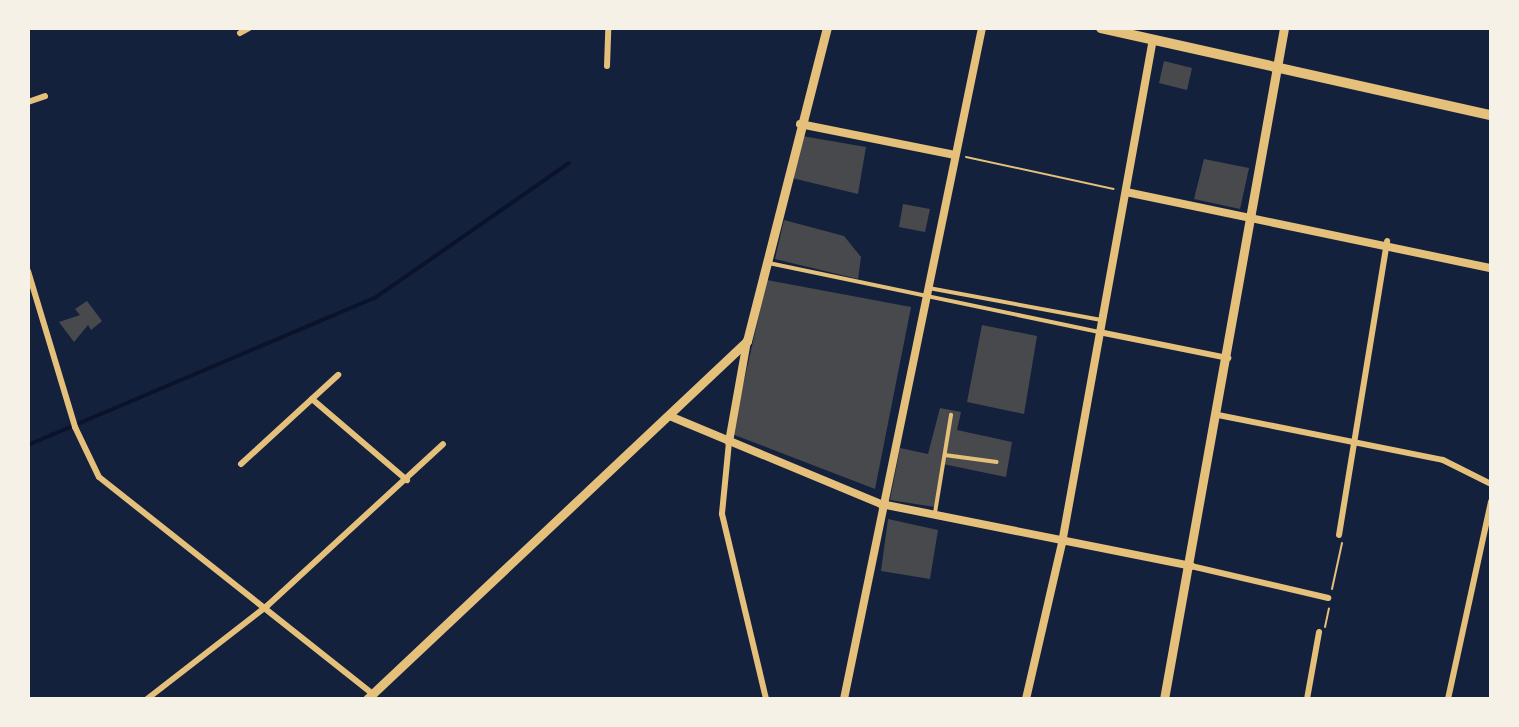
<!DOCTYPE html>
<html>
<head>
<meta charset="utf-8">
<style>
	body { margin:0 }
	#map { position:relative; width:1519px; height:727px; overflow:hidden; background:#14213d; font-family:"Source Serif 4",serif }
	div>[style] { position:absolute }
	.stream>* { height:3.5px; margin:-1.75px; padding:0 1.75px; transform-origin:1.75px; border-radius:1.75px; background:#0b132b }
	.building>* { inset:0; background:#48494c }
	.path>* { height:2px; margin:-1px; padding:0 1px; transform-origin:1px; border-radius:1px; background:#e5c07b }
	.service>* { height:3.5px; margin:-1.75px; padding:0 1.75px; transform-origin:1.75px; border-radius:1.75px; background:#e5c07b }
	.minor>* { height:6px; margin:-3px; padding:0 3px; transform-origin:3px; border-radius:3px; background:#e5c07b }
	.tertiary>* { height:8px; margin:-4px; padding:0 4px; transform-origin:4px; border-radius:4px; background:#e5c07b }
	.secondary>* { height:9px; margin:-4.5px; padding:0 4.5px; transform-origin:4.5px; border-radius:4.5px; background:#e5c07b }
	.primary>* { height:10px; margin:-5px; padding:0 5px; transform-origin:5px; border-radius:5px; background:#e5c07b }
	span { translate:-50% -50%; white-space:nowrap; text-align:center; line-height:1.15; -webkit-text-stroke:7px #f6f1e7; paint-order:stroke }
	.frame { position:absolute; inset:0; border:30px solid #f6f1e7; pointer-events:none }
</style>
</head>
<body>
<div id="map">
	<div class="stream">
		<i style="left:28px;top:445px;width:377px;rotate:-23deg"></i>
		<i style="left:375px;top:298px;width:236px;rotate:-34.8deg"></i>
	</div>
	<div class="building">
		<i style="clip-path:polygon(1164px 61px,1192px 68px,1187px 90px,1159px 83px)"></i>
		<i style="clip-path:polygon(802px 136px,866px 147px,858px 194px,792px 178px)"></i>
		<i style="clip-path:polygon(1204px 159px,1249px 168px,1240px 209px,1194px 199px)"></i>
		<i style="clip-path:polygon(903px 204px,930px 209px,925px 232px,899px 227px)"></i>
		<i style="clip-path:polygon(784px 220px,844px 236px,861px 257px,858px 279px,775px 259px)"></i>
		<i style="clip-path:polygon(767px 280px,911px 307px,875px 489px,732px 434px)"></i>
		<i style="clip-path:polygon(87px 301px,102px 321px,91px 330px,88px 325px,74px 342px,59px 322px,80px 315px,75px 309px)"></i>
		<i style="clip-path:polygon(982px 325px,1037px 336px,1024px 414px,967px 402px)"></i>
		<i style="clip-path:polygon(940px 408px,961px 412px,957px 430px,1012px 442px,1006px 477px,943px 464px,935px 507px,890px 500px,900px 448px,928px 454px)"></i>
		<i style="clip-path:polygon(888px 519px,938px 530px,930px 579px,881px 571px)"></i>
	</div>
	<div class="path">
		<i style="left:966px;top:157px;width:151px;rotate:12.2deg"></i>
		<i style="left:1332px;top:589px;width:47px;rotate:-77.7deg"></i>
		<i style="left:1325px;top:627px;width:19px;rotate:-78deg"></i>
	</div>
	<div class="service">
		<i style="left:769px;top:263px;width:337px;rotate:11.8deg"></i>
		<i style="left:929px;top:288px;width:175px;rotate:10.5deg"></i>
		<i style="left:945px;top:455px;width:52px;rotate:7.7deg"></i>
		<i style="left:935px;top:513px;width:99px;rotate:-80.7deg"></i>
	</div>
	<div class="minor">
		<i style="left:240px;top:33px;width:10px;rotate:-29deg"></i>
		<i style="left:607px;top:66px;width:38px;rotate:-88deg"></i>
		<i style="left:28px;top:102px;width:18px;rotate:-19deg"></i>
		<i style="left:28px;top:271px;width:163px;rotate:73.2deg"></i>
		<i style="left:75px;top:427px;width:55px;rotate:64.4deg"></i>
		<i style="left:99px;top:477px;width:350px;rotate:38.4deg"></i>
		<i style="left:1099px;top:332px;width:132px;rotate:11.4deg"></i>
		<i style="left:312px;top:399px;width:125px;rotate:40.5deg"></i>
		<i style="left:1218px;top:415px;width:229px;rotate:11.3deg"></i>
		<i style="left:1443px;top:460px;width:54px;rotate:26.6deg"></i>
		<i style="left:729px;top:442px;width:72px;rotate:95.6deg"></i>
		<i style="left:722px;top:514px;width:190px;rotate:76.6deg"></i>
		<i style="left:241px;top:464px;width:132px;rotate:-42.5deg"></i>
		<i style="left:1339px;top:535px;width:298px;rotate:-80.7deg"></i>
		<i style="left:1191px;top:566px;width:141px;rotate:13.1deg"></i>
		<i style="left:147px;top:699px;width:152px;rotate:-37.8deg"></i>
		<i style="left:267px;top:606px;width:239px;rotate:-42.6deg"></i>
		<i style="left:1307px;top:699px;width:68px;rotate:-79.8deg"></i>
		<i style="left:1448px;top:699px;width:202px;rotate:-77.7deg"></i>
	</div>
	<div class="tertiary">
		<i style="left:800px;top:124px;width:158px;rotate:11.3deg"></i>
		<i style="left:1126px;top:192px;width:373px;rotate:11.8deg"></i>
		<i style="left:672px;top:417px;width:226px;rotate:22.6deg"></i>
		<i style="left:881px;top:504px;width:316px;rotate:11.3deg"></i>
		<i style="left:729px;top:442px;width:103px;rotate:-79.9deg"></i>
		<i style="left:844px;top:699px;width:685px;rotate:-78.38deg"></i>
		<i style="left:1026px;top:699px;width:160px;rotate:-77deg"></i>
		<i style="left:1062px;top:543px;width:512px;rotate:-79.77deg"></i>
	</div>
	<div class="secondary">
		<i style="left:367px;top:699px;width:522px;rotate:-43.29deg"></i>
		<i style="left:747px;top:341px;width:323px;rotate:-75.7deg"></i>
		<i style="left:1164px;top:699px;width:682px;rotate:-79.86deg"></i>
	</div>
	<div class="primary">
		<i style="left:1101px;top:28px;width:400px;rotate:12.6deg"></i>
	</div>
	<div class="frame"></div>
</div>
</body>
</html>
